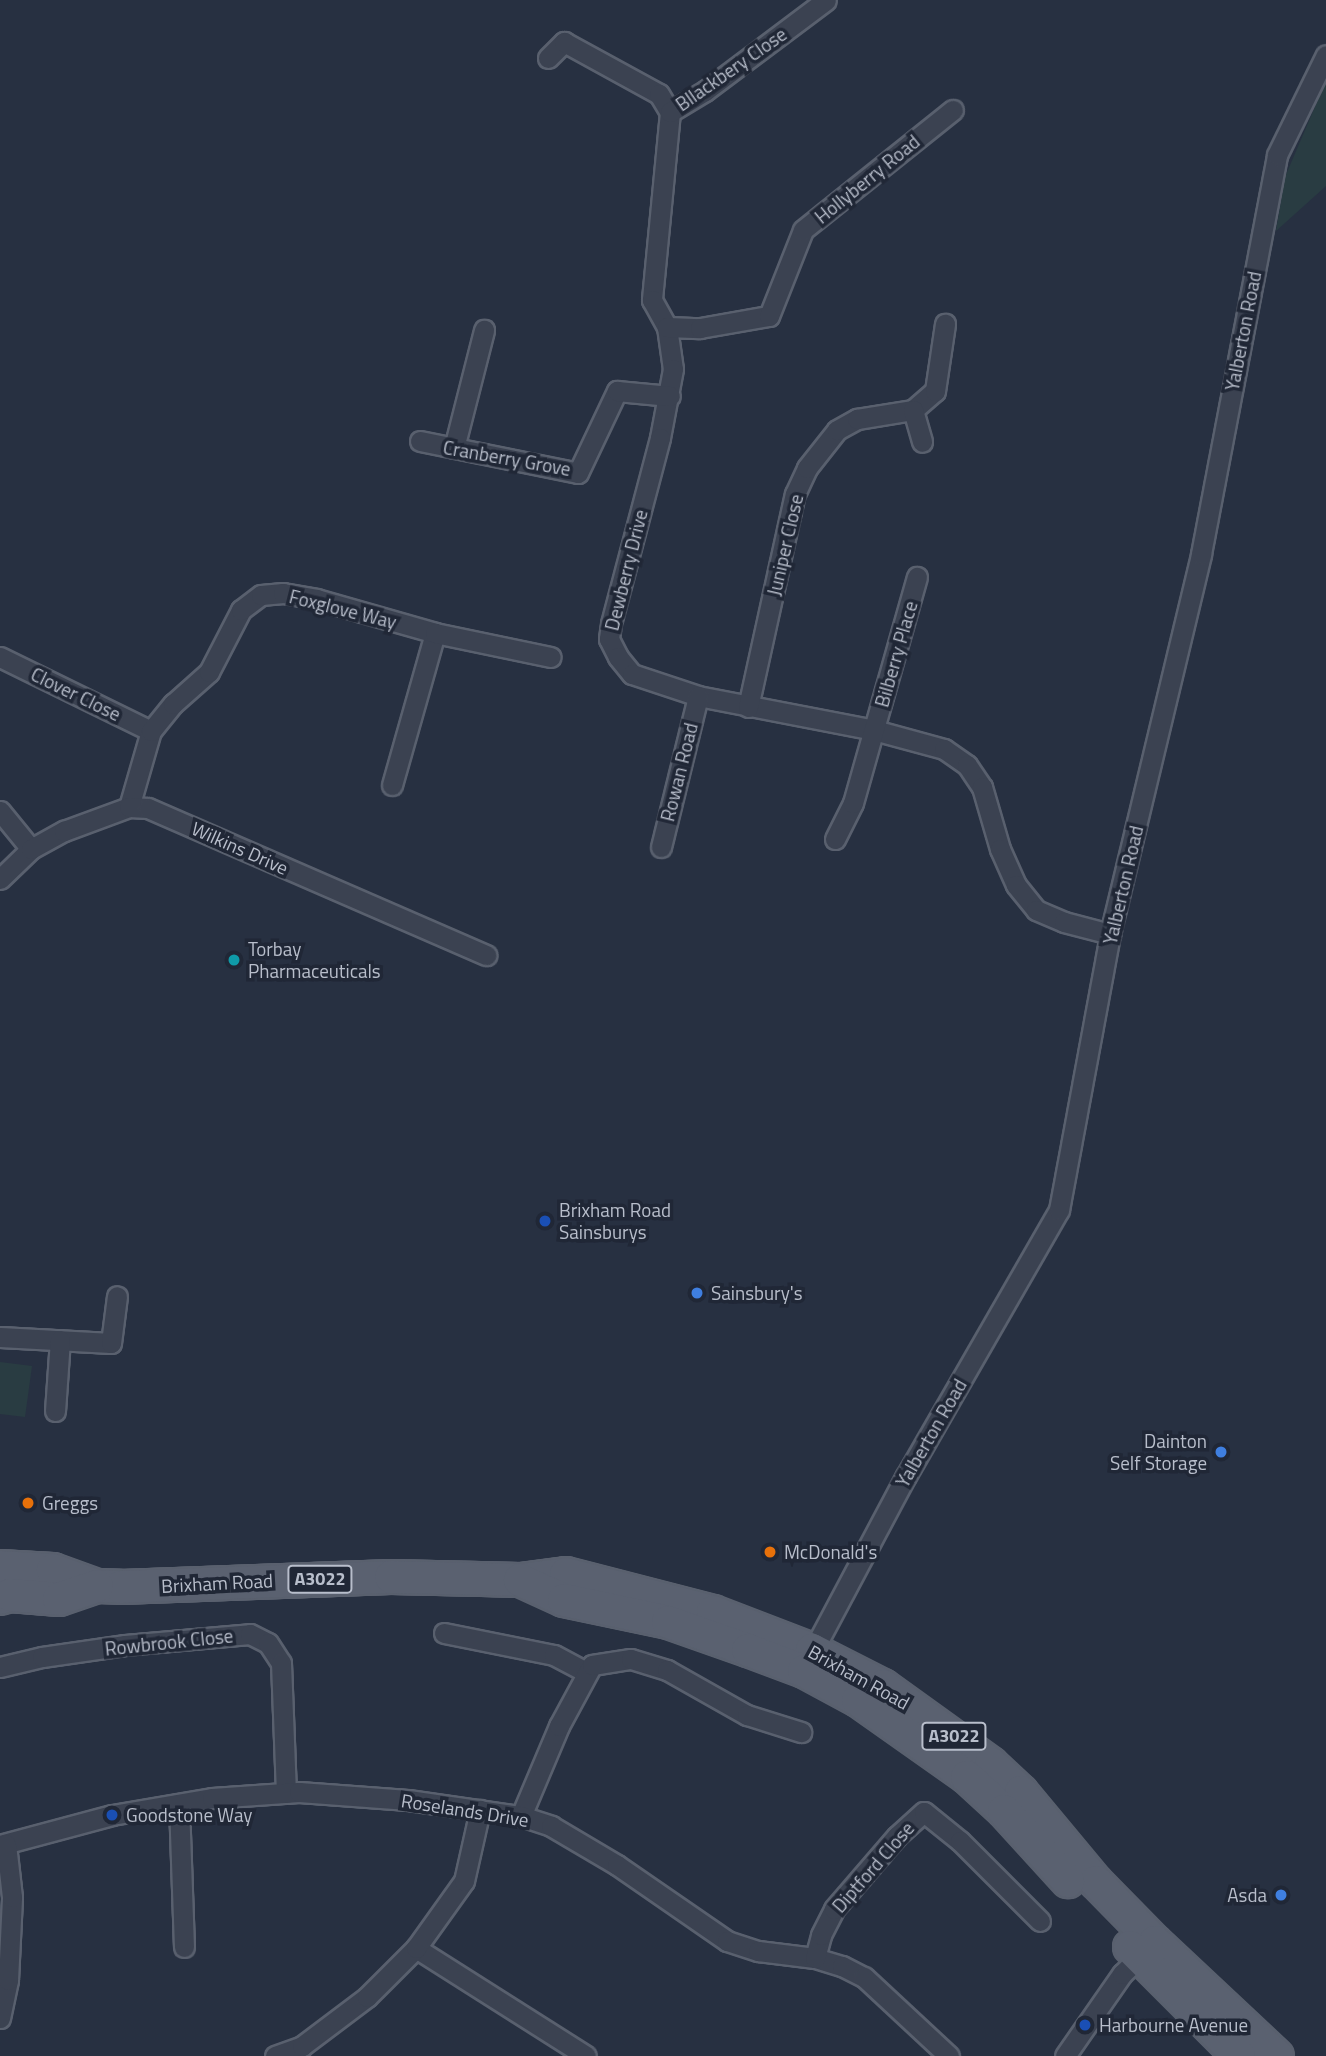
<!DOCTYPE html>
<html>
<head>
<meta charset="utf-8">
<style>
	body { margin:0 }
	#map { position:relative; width:1326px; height:2056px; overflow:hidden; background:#273041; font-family:"Titillium Web",sans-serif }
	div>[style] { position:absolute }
	.green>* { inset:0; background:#293c42 }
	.roads { filter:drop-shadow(2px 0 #59606e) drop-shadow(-2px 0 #59606e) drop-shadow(0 2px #59606e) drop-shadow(0 -2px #59606e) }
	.street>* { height:19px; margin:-9.5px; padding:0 9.5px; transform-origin:9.5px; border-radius:9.5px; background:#3b4251 }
	.primary>* { height:32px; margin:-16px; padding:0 16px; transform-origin:16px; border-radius:16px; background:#5a6170 }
	.dots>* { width:19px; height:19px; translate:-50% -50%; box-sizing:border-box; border:4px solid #202736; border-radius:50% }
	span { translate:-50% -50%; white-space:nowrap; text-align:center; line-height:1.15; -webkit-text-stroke:7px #202736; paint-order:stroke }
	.shield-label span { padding:2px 5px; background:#202736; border:2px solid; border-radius:5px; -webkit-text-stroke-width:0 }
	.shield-label { font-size:18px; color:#b8becb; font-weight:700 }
	.street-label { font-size:19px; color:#b8becb }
	.poi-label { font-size:19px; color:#b8becb }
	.left { translate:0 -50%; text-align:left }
	.right { translate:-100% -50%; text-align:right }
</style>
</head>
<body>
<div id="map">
	<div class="green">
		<i style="clip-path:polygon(1326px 81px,1326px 186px,1276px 231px,1285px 177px)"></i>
		<i style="clip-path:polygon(0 1362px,32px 1366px,25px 1417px,0 1414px)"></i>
	</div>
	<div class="roads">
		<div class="street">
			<i style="left:548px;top:58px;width:23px;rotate:-45deg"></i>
			<i style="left:564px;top:42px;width:108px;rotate:28.7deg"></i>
			<i style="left:659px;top:94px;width:21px;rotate:59deg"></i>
			<i style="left:670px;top:112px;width:189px;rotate:95.5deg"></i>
			<i style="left:652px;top:300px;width:31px;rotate:61deg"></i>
			<i style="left:667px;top:327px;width:42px;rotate:81.9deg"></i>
			<i style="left:673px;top:369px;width:70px;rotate:100.7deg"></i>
			<i style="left:660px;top:438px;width:192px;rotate:104.8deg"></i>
			<i style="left:611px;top:624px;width:15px;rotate:98deg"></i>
			<i style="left:609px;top:639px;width:20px;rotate:63deg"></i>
			<i style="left:618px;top:657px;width:22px;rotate:51deg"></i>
			<i style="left:632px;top:674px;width:70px;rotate:18.4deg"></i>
			<i style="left:698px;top:696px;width:179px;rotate:10.9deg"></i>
			<i style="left:874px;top:730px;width:73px;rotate:15.2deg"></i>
			<i style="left:944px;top:749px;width:28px;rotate:35deg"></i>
			<i style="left:967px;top:765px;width:27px;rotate:56deg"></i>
			<i style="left:982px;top:787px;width:65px;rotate:73.8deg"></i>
			<i style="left:1000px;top:849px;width:39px;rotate:66deg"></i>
			<i style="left:1016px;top:885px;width:32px;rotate:51deg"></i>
			<i style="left:1036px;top:910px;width:30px;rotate:23deg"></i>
			<i style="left:1064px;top:922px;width:48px;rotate:14.6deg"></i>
			<i style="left:670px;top:112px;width:41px;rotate:-31deg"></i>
			<i style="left:705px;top:91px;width:151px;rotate:-36.9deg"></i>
			<i style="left:667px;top:327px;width:33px;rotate:2deg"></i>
			<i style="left:700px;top:328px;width:70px;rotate:-9.9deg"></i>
			<i style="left:769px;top:316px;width:92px;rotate:-68.4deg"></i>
			<i style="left:803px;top:230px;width:192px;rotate:-38.7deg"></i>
			<i style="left:913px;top:410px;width:29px;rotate:-41deg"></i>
			<i style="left:935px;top:391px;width:68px;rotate:-81.5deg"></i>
			<i style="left:420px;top:441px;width:161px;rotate:11.4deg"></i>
			<i style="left:578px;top:473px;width:91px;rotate:-64.6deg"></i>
			<i style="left:617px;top:391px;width:53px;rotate:5.4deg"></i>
			<i style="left:454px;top:448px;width:122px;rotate:-75.7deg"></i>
			<i style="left:0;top:657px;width:168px;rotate:26.1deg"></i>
			<i style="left:748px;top:707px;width:218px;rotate:-77.6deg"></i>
			<i style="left:795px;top:494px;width:29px;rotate:-65deg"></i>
			<i style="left:807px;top:468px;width:48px;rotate:-51.7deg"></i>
			<i style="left:837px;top:430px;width:23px;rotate:-29deg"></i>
			<i style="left:857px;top:419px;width:57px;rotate:-9.1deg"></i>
			<i style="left:913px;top:410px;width:33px;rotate:74deg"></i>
			<i style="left:392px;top:785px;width:158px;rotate:-74.2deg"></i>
			<i style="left:129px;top:807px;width:79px;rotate:-73.9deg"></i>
			<i style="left:151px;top:731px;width:35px;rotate:-51deg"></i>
			<i style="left:173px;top:704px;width:48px;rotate:-41.6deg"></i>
			<i style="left:209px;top:672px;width:70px;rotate:-62.7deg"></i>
			<i style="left:241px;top:610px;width:25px;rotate:-37deg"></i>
			<i style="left:261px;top:595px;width:22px;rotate:-5deg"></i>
			<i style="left:283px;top:593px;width:34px;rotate:10deg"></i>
			<i style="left:316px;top:599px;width:124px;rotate:15.9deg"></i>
			<i style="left:435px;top:633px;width:118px;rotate:11.7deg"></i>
			<i style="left:0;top:811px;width:49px;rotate:50.8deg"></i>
			<i style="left:835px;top:839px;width:40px;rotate:-63.4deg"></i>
			<i style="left:853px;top:803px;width:235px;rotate:-74.2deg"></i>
			<i style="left:661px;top:847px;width:155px;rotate:-76.2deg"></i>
			<i style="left:0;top:879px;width:43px;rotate:-44.1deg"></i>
			<i style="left:31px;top:849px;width:38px;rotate:-29deg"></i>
			<i style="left:64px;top:831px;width:69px;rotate:-20.3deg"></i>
			<i style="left:129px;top:807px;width:19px;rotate:3deg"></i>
			<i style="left:148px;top:808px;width:369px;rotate:23.5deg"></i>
			<i style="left:0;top:1337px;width:111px;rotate:3.1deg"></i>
			<i style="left:111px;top:1343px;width:47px;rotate:-82.7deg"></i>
			<i style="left:55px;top:1411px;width:71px;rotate:-86deg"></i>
			<i style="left:444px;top:1633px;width:112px;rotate:11.3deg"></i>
			<i style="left:554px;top:1655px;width:36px;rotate:28deg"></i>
			<i style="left:808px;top:1660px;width:208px;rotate:-62deg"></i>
			<i style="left:906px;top:1476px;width:307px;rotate:-60.1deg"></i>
			<i style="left:1059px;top:1210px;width:281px;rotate:-79.5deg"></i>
			<i style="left:1110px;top:934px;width:391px;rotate:-76.5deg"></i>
			<i style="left:1201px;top:554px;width:406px;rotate:-79.2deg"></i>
			<i style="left:1277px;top:155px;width:111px;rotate:-63.9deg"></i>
			<i style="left:0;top:1667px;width:43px;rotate:-13.4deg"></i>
			<i style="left:42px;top:1657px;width:84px;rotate:-8.2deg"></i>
			<i style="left:125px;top:1645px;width:125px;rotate:-5deg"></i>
			<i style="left:250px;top:1634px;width:20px;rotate:27deg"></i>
			<i style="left:268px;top:1643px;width:24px;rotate:57deg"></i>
			<i style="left:281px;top:1663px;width:130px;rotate:87.8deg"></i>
			<i style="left:179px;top:1804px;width:143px;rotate:88deg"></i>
			<i style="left:521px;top:1816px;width:98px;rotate:-67.1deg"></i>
			<i style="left:559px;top:1726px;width:69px;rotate:-61.6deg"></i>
			<i style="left:592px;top:1665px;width:39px;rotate:-9deg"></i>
			<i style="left:631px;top:1659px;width:38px;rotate:17deg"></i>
			<i style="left:667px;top:1670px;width:92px;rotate:29.4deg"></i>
			<i style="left:747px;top:1715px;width:57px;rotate:17.5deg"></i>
			<i style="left:0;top:1845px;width:116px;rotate:-15deg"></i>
			<i style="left:112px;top:1815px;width:101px;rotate:-9.6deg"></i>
			<i style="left:212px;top:1798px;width:87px;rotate:-3.9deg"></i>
			<i style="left:299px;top:1792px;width:109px;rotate:4.2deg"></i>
			<i style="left:408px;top:1800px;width:114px;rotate:8.1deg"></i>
			<i style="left:521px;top:1816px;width:32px;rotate:18deg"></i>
			<i style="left:551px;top:1826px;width:77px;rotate:30.6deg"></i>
			<i style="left:617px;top:1865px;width:134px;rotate:34.6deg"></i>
			<i style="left:727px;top:1941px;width:33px;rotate:18deg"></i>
			<i style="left:758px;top:1951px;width:57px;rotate:7deg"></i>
			<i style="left:815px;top:1958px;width:28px;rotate:17deg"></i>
			<i style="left:842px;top:1966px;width:25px;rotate:27deg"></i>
			<i style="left:864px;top:1977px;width:116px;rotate:42.9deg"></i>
			<i style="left:416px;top:1948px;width:201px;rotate:32.4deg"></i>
			<i style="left:815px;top:1958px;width:24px;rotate:-75deg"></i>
			<i style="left:821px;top:1935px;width:29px;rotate:-63deg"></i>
			<i style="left:834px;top:1909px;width:96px;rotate:-49.2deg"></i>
			<i style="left:897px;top:1836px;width:36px;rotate:-42deg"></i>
			<i style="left:924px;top:1812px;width:46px;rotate:38.9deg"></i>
			<i style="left:960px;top:1841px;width:113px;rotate:45deg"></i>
			<i style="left:0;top:2018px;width:39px;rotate:-78deg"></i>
			<i style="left:8px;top:1980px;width:83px;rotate:-87.2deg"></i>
			<i style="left:12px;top:1897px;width:53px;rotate:-96.5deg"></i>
			<i style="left:275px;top:2056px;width:29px;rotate:-20deg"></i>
			<i style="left:302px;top:2046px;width:81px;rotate:-37deg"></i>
			<i style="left:367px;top:1997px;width:69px;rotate:-45deg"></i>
			<i style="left:416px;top:1948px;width:82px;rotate:-54.4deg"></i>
			<i style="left:464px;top:1881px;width:73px;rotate:-77.3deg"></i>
			<i style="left:1065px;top:2056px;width:100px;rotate:-55.2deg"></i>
			<i style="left:1122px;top:1974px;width:35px;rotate:-44deg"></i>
		</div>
		<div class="primary">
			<i style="left:0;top:1567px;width:53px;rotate:3.2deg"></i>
			<i style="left:53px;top:1570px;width:47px;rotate:20deg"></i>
			<i style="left:97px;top:1586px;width:24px;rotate:2deg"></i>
			<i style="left:121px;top:1587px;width:270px;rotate:-2.1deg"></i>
			<i style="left:391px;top:1577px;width:129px;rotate:1.3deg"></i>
			<i style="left:520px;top:1580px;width:46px;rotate:-7.4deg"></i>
			<i style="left:566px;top:1574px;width:152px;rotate:14.5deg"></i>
			<i style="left:713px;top:1612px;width:106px;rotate:21deg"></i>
			<i style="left:812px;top:1650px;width:80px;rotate:26.9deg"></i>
			<i style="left:883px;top:1686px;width:133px;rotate:35.8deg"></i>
			<i style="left:991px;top:1764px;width:41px;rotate:43deg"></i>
			<i style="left:1021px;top:1792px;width:117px;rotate:50.2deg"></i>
			<i style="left:1096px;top:1882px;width:84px;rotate:45.5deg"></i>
			<i style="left:1155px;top:1942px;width:167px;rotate:43.1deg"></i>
			<i style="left:520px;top:1580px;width:48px;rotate:24.4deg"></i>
			<i style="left:564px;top:1600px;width:106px;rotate:11.9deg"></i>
			<i style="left:668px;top:1622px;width:85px;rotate:19.3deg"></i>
			<i style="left:748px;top:1650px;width:60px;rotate:20.6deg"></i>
			<i style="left:804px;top:1671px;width:61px;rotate:28.2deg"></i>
			<i style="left:858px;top:1700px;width:133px;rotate:35.2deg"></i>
			<i style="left:967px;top:1777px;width:50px;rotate:42.6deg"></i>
			<i style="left:1004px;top:1811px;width:95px;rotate:47.6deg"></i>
			<i style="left:0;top:1598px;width:10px;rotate:-17deg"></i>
			<i style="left:10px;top:1595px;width:49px;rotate:4.7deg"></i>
			<i style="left:59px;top:1599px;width:40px;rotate:-18.9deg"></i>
			<i style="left:1130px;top:1947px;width:154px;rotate:45deg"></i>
		</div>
	</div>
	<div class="dots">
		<i style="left:234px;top:960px;background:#0f9aa8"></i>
		<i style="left:545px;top:1221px;background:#1a4fb4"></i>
		<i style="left:697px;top:1293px;background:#3f7fe0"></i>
		<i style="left:1221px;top:1452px;background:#3f7fe0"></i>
		<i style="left:28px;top:1503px;background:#e8710a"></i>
		<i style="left:770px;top:1552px;background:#e8710a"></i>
		<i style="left:112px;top:1815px;background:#1a4fb4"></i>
		<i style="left:1281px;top:1895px;background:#3f7fe0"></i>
		<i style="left:1085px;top:2025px;background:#1a4fb4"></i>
	</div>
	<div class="shield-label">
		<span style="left:320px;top:1579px">A3022</span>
		<span style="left:954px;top:1736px">A3022</span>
	</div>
	<div class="street-label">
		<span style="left:731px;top:69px;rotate:-35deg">Bllackbery Close</span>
		<span style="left:867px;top:179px;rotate:-39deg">Hollyberry Road</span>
		<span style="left:1243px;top:331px;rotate:-79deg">Yalberton Road</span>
		<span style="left:507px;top:458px;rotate:10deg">Cranberry Grove</span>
		<span style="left:785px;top:545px;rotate:-77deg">Juniper Close</span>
		<span style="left:626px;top:570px;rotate:-76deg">Dewberry Drive</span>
		<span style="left:343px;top:609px;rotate:14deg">Foxglove Way</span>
		<span style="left:896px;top:654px;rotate:-74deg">Bilberry Place</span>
		<span style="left:76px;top:694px;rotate:26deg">Clover Close</span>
		<span style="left:679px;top:772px;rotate:-76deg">Rowan Road</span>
		<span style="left:240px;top:848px;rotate:24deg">Wilkins Drive</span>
		<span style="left:1123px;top:885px;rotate:-77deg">Yalberton Road</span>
		<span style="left:931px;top:1433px;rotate:-60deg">Yalberton Road</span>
		<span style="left:217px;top:1583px;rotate:-3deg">Brixham Road</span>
		<span style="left:169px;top:1642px;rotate:-6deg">Rowbrook Close</span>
		<span style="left:859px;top:1677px;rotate:29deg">Brixham Road</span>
		<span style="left:465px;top:1810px;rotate:9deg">Roselands Drive</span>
		<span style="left:873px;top:1867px;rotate:-49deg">Diptford Close</span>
	</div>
	<div class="poi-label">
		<span class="left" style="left:248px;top:960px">Torbay<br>Pharmaceuticals</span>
		<span class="left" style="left:559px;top:1221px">Brixham Road<br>Sainsburys</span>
		<span class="left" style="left:711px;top:1293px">Sainsbury's</span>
		<span class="right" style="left:1207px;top:1452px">Dainton<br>Self Storage</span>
		<span class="left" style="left:42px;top:1503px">Greggs</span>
		<span class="left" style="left:784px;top:1552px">McDonald's</span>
		<span class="left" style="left:126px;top:1815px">Goodstone Way</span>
		<span class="right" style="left:1267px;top:1895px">Asda</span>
		<span class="left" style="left:1099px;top:2025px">Harbourne Avenue</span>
	</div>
</div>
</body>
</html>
